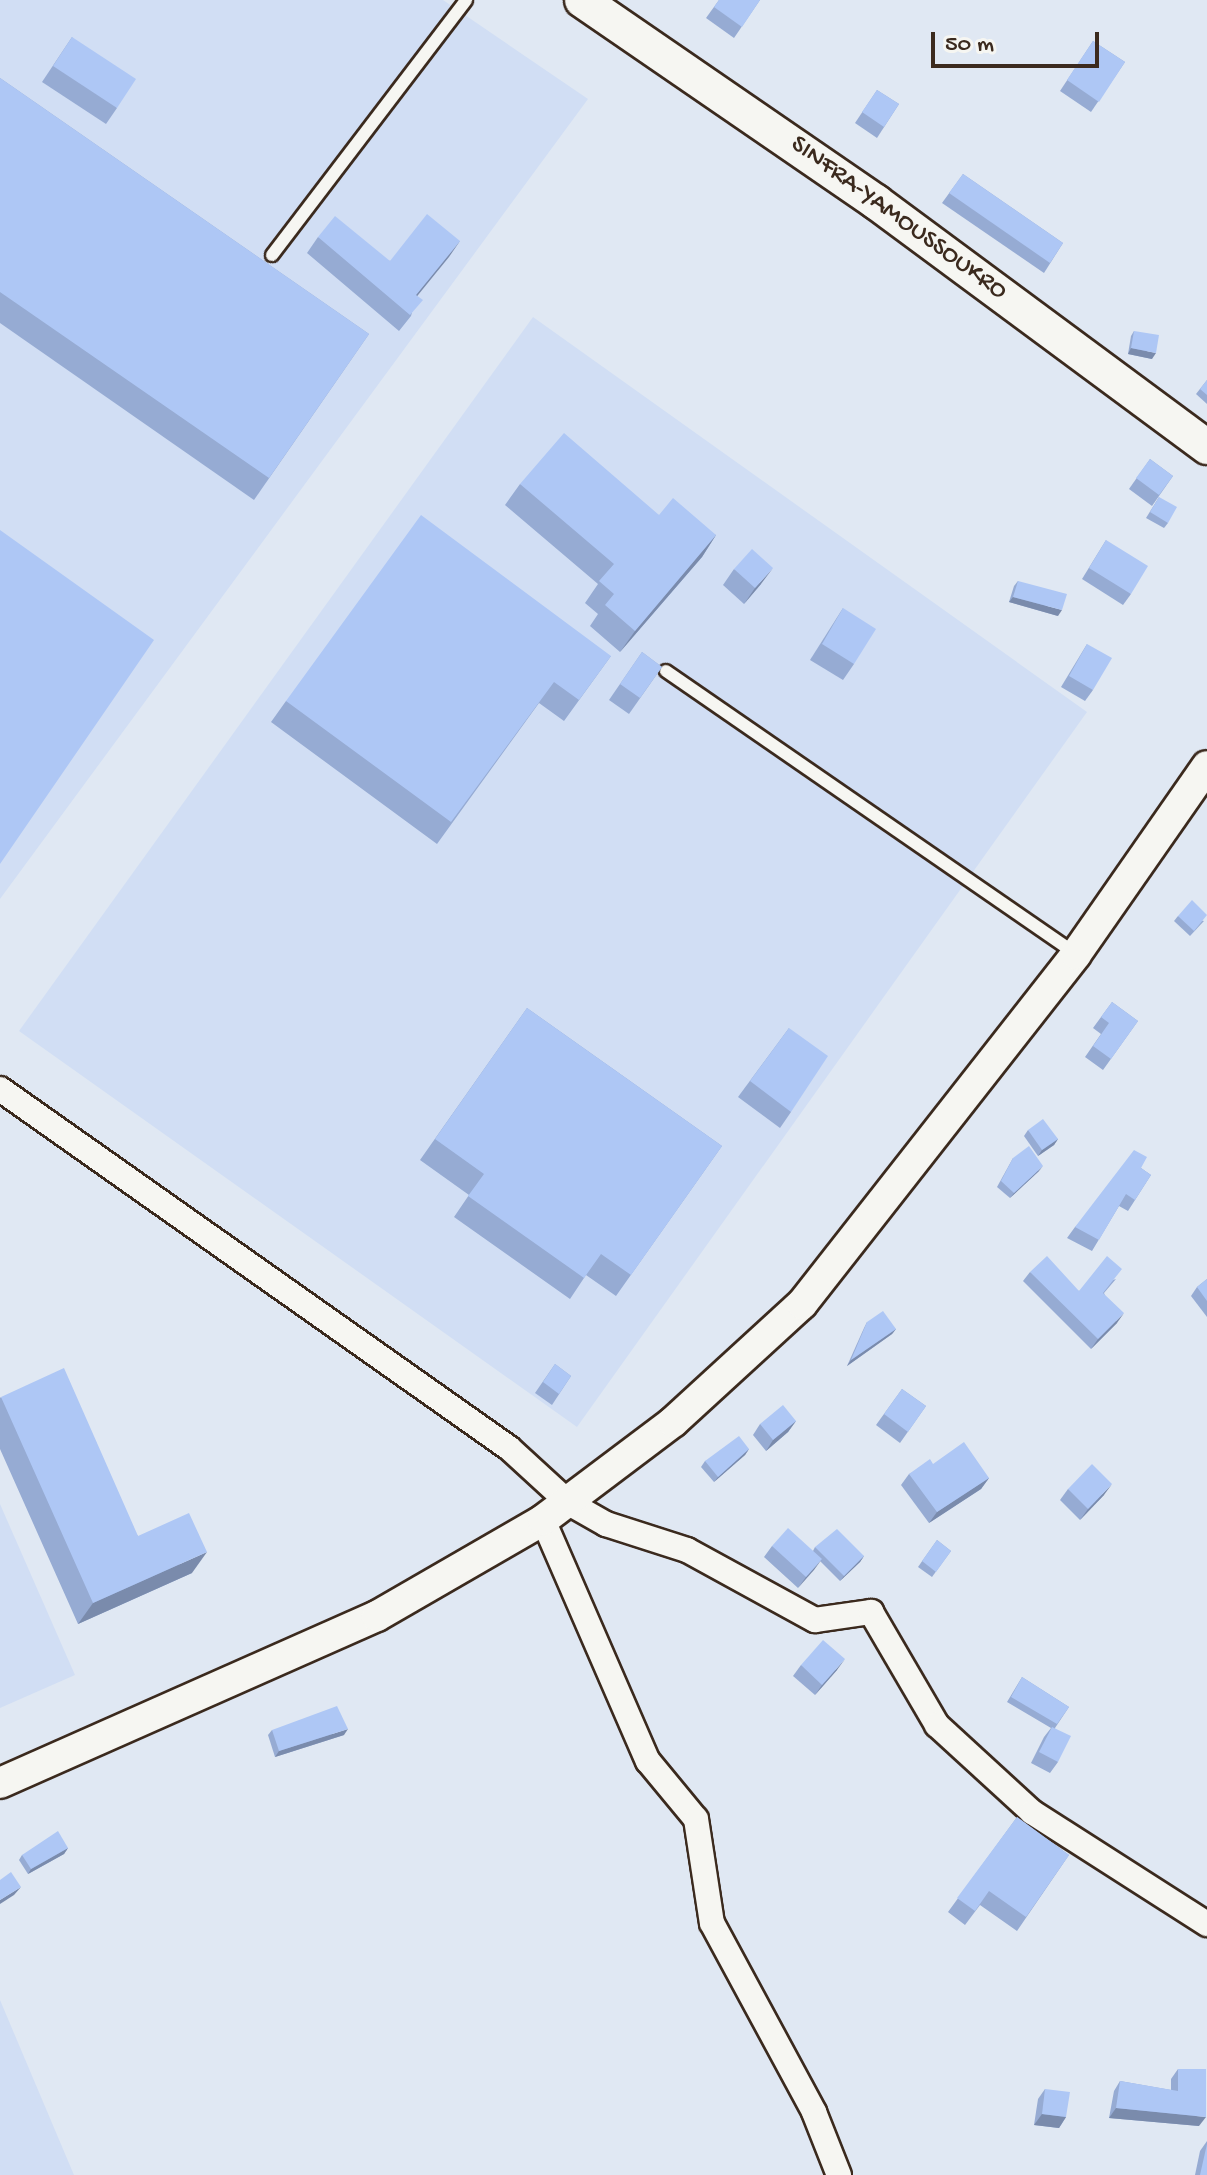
<!DOCTYPE html>
<html>
<head>
<meta charset="utf-8">
<style>
	body { margin:0 }
	#map { position:relative; width:1207px; height:2175px; overflow:hidden; background:#e0e8f3; font-family:"Gochi Hand",sans-serif }
	div>[style] { position:absolute }
	.built>* { inset:0; background:#d1def4 }
	.roads { filter:drop-shadow(2px 0 #3b2a1e) drop-shadow(-2px 0 #3b2a1e) drop-shadow(0 2px #3b2a1e) drop-shadow(0 -2px #3b2a1e) }
	.service>* { height:12px; margin:-6px; padding:0 6px; transform-origin:6px; border-radius:6px; background:#f6f6f2 }
	.minor>* { height:24px; margin:-12px; padding:0 12px; transform-origin:12px; border-radius:12px; background:#f6f6f2 }
	.tertiary>* { height:30px; margin:-15px; padding:0 15px; transform-origin:15px; border-radius:15px; background:#f6f6f2 }
	.secondary>* { height:34px; margin:-17px; padding:0 17px; transform-origin:17px; border-radius:17px; background:#f6f6f2 }
	.wall>* { inset:0; background:#96abd3 }
	.shaded-wall>* { inset:0; background:#7a8bac }
	.building>* { inset:0; background:#aec7f5 }
	span { translate:-50% -50%; white-space:nowrap; text-align:center; line-height:1.15; -webkit-text-stroke:6px #f6f6f2; paint-order:stroke }
	.street-label { font-size:26px; color:#3b2a1e }
	.scale { position:absolute; left:931px; top:32px; width:168px; height:36px; box-sizing:border-box; border:4px solid #3b2a1e; border-top:0; padding-left:10px; font-size:24px; line-height:28px; white-space:nowrap; color:#3b2a1e; -webkit-text-stroke:6px #f6f6f2; paint-order:stroke }
</style>
</head>
<body>
<div id="map">
	<div class="built">
		<i style="clip-path:polygon(0 0,443px 0,588px 99px,0 899px)"></i>
		<i style="clip-path:polygon(533px 317px,1087px 712px,577px 1427px,19px 1031px)"></i>
		<i style="clip-path:polygon(0 1504px,75px 1675px,0 1708px)"></i>
		<i style="clip-path:polygon(0 2000px,74px 2175px,0 2175px)"></i>
	</div>
	<div class="roads">
		<div class="service">
			<i style="left:272px;top:255px;width:320px;rotate:-52.7deg"></i>
			<i style="left:666px;top:671px;width:498px;rotate:34.6deg"></i>
		</div>
		<div class="minor">
			<i style="left:0;top:1089px;width:623px;rotate:35.2deg"></i>
			<i style="left:509px;top:1448px;width:81px;rotate:42.5deg"></i>
			<i style="left:569px;top:1503px;width:43px;rotate:29.6deg"></i>
			<i style="left:606px;top:1524px;width:85px;rotate:17.8deg"></i>
			<i style="left:687px;top:1550px;width:146px;rotate:28.7deg"></i>
			<i style="left:815px;top:1620px;width:57px;rotate:-8.1deg"></i>
			<i style="left:871px;top:1612px;width:131px;rotate:59.7deg"></i>
			<i style="left:937px;top:1725px;width:129px;rotate:42.5deg"></i>
			<i style="left:1032px;top:1812px;width:208px;rotate:32.6deg"></i>
			<i style="left:543px;top:1520px;width:263px;rotate:66.5deg"></i>
			<i style="left:648px;top:1761px;width:75px;rotate:50.4deg"></i>
			<i style="left:696px;top:1819px;width:105px;rotate:81.3deg"></i>
			<i style="left:712px;top:1923px;width:215px;rotate:61.6deg"></i>
			<i style="left:814px;top:2112px;width:68px;rotate:68.4deg"></i>
		</div>
		<div class="tertiary">
			<i style="left:0;top:1783px;width:412px;rotate:-23.9deg"></i>
			<i style="left:377px;top:1616px;width:192px;rotate:-30deg"></i>
			<i style="left:543px;top:1520px;width:163px;rotate:-37deg"></i>
			<i style="left:673px;top:1422px;width:175px;rotate:-42.5deg"></i>
			<i style="left:802px;top:1304px;width:444px;rotate:-51.9deg"></i>
			<i style="left:1076px;top:954px;width:229px;rotate:-55.1deg"></i>
		</div>
		<div class="secondary">
			<i style="left:582px;top:0;width:357px;rotate:34.5deg"></i>
			<i style="left:876px;top:202px;width:412px;rotate:36.5deg"></i>
		</div>
	</div>
	<div class="wall">
		<i style="clip-path:polygon(719px 0,760px 0,734px 38px,706px 18px)"></i>
		<i style="clip-path:polygon(72px 37px,117px 108px,106px 124px,42px 82px)"></i>
		<i style="clip-path:polygon(1093px 41px,1125px 62px,1091px 112px,1060px 91px)"></i>
		<i style="clip-path:polygon(0 78px,369px 334px,254px 500px,0 323px)"></i>
		<i style="clip-path:polygon(877px 90px,899px 104px,877px 138px,855px 123px)"></i>
		<i style="clip-path:polygon(963px 174px,1063px 243px,1044px 273px,942px 203px)"></i>
		<i style="clip-path:polygon(318px 237px,390px 261px,460px 241px,417px 295px,411px 316px,399px 331px,307px 253px)"></i>
		<i style="clip-path:polygon(1134px 331px,1152px 359px,1128px 354px,1131px 336px)"></i>
		<i style="clip-path:polygon(1207px 380px,1207px 404px,1196px 394px)"></i>
		<i style="clip-path:polygon(1150px 459px,1173px 476px,1152px 506px,1129px 489px)"></i>
		<i style="clip-path:polygon(520px 484px,659px 515px,716px 535px,702px 557px,620px 652px,590px 626px,598px 614px,585px 603px,598px 584px,505px 505px)"></i>
		<i style="clip-path:polygon(1159px 497px,1168px 523px,1164px 528px,1146px 518px)"></i>
		<i style="clip-path:polygon(1106px 540px,1131px 594px,1123px 605px,1082px 579px)"></i>
		<i style="clip-path:polygon(734px 569px,761px 584px,744px 604px,723px 585px)"></i>
		<i style="clip-path:polygon(1018px 581px,1058px 616px,1009px 602px,1014px 586px)"></i>
		<i style="clip-path:polygon(843px 608px,854px 664px,843px 680px,810px 660px)"></i>
		<i style="clip-path:polygon(1087px 644px,1093px 690px,1085px 701px,1061px 687px)"></i>
		<i style="clip-path:polygon(642px 652px,662px 667px,629px 714px,609px 700px)"></i>
		<i style="clip-path:polygon(611px 656px,564px 721px,539px 703px,437px 844px,271px 722px,286px 701px)"></i>
		<i style="clip-path:polygon(1178px 916px,1204px 921px,1190px 936px,1174px 921px)"></i>
		<i style="clip-path:polygon(1112px 1002px,1138px 1021px,1103px 1070px,1085px 1057px,1101px 1034px,1093px 1028px)"></i>
		<i style="clip-path:polygon(527px 1008px,722px 1146px,616px 1296px,586px 1275px,570px 1299px,454px 1217px,469px 1195px,420px 1160px)"></i>
		<i style="clip-path:polygon(789px 1028px,791px 1112px,780px 1128px,738px 1097px)"></i>
		<i style="clip-path:polygon(1028px 1130px,1058px 1139px,1054px 1145px,1038px 1156px,1024px 1136px)"></i>
		<i style="clip-path:polygon(1013px 1158px,1039px 1171px,1010px 1198px,997px 1187px)"></i>
		<i style="clip-path:polygon(1141px 1168px,1151px 1175px,1128px 1211px,1119px 1206px,1092px 1251px,1067px 1238px,1075px 1227px)"></i>
		<i style="clip-path:polygon(1030px 1272px,1079px 1291px,1116px 1279px,1104px 1293px,1117px 1323px,1091px 1349px,1023px 1281px)"></i>
		<i style="clip-path:polygon(1207px 1279px,1207px 1317px,1191px 1296px,1197px 1287px)"></i>
		<i style="clip-path:polygon(867px 1322px,896px 1329px,892px 1334px,847px 1366px,864px 1328px)"></i>
		<i style="clip-path:polygon(555px 1364px,571px 1376px,552px 1405px,535px 1393px)"></i>
		<i style="clip-path:polygon(902px 1389px,926px 1406px,900px 1443px,876px 1425px)"></i>
		<i style="clip-path:polygon(1px 1397px,138px 1536px,192px 1573px,78px 1624px,0 1449px,0 1398px)"></i>
		<i style="clip-path:polygon(796px 1421px,788px 1432px,766px 1451px,753px 1435px,760px 1424px)"></i>
		<i style="clip-path:polygon(749px 1449px,745px 1455px,714px 1482px,701px 1467px,705px 1461px)"></i>
		<i style="clip-path:polygon(933px 1464px,989px 1478px,981px 1489px,929px 1523px,901px 1485px,909px 1474px)"></i>
		<i style="clip-path:polygon(1068px 1489px,1104px 1495px,1080px 1520px,1060px 1500px)"></i>
		<i style="clip-path:polygon(937px 1540px,951px 1551px,932px 1577px,918px 1567px)"></i>
		<i style="clip-path:polygon(772px 1546px,813px 1551px,815px 1547px,864px 1556px,860px 1562px,840px 1581px,820px 1561px,798px 1588px,764px 1557px)"></i>
		<i style="clip-path:polygon(801px 1665px,837px 1670px,815px 1695px,793px 1676px)"></i>
		<i style="clip-path:polygon(1022px 1677px,1069px 1707px,1055px 1728px,1058px 1762px,1050px 1773px,1031px 1763px,1044px 1737px,1051px 1728px,1007px 1702px)"></i>
		<i style="clip-path:polygon(272px 1730px,344px 1735px,275px 1757px,268px 1735px)"></i>
		<i style="clip-path:polygon(1017px 1817px,1069px 1855px,1017px 1931px,980px 1905px,965px 1925px,948px 1912px)"></i>
		<i style="clip-path:polygon(68px 1848px,64px 1854px,28px 1874px,19px 1860px,22px 1855px)"></i>
		<i style="clip-path:polygon(1178px 2069px,1199px 2126px,1109px 2118px,1114px 2091px,1120px 2081px,1171px 2090px,1171px 2079px)"></i>
		<i style="clip-path:polygon(1045px 2089px,1066px 2117px,1059px 2128px,1034px 2125px,1038px 2099px)"></i>
		<i style="clip-path:polygon(1207px 2141px,1207px 2175px,1195px 2175px,1200px 2151px)"></i>
	</div>
	<div class="shaded-wall">
		<i style="clip-path:polygon(460px 241px,449px 257px,405px 311px,416px 295px)"></i>
		<i style="clip-path:polygon(1131px 348px,1156px 353px,1152px 359px,1128px 354px)"></i>
		<i style="clip-path:polygon(716px 535px,702px 557px,620px 652px,635px 631px)"></i>
		<i style="clip-path:polygon(773px 568px,761px 584px,744px 604px,755px 588px)"></i>
		<i style="clip-path:polygon(1013px 597px,1062px 610px,1058px 616px,1009px 602px)"></i>
		<i style="clip-path:polygon(1058px 1139px,1054px 1145px,1038px 1156px,1042px 1150px)"></i>
		<i style="clip-path:polygon(1043px 1166px,1039px 1171px,1010px 1198px,1014px 1193px)"></i>
		<i style="clip-path:polygon(1124px 1313px,1117px 1323px,1091px 1349px,1098px 1339px)"></i>
		<i style="clip-path:polygon(896px 1329px,892px 1334px,847px 1366px,851px 1360px)"></i>
		<i style="clip-path:polygon(796px 1421px,788px 1432px,766px 1451px,773px 1440px)"></i>
		<i style="clip-path:polygon(749px 1449px,745px 1455px,714px 1482px,718px 1477px)"></i>
		<i style="clip-path:polygon(989px 1478px,981px 1489px,929px 1523px,937px 1512px)"></i>
		<i style="clip-path:polygon(1112px 1484px,1104px 1495px,1080px 1520px,1088px 1509px)"></i>
		<i style="clip-path:polygon(207px 1552px,192px 1573px,78px 1624px,93px 1603px)"></i>
		<i style="clip-path:polygon(864px 1556px,860px 1562px,840px 1581px,844px 1576px)"></i>
		<i style="clip-path:polygon(822px 1559px,814px 1570px,798px 1588px,806px 1577px)"></i>
		<i style="clip-path:polygon(845px 1659px,837px 1670px,815px 1695px,822px 1685px)"></i>
		<i style="clip-path:polygon(348px 1729px,344px 1735px,275px 1757px,279px 1751px)"></i>
		<i style="clip-path:polygon(68px 1848px,64px 1854px,28px 1874px,31px 1869px)"></i>
		<i style="clip-path:polygon(21px 1887px,14px 1895px,0 1904px,0 1900px)"></i>
		<i style="clip-path:polygon(1116px 2108px,1206px 2117px,1199px 2126px,1109px 2118px)"></i>
		<i style="clip-path:polygon(1042px 2114px,1066px 2117px,1059px 2128px,1034px 2125px)"></i>
	</div>
	<div class="building">
		<i style="clip-path:polygon(719px 0,760px 0,742px 27px,714px 7px)"></i>
		<i style="clip-path:polygon(72px 37px,136px 79px,117px 108px,53px 66px)"></i>
		<i style="clip-path:polygon(1093px 41px,1125px 62px,1099px 102px,1067px 80px)"></i>
		<i style="clip-path:polygon(0 78px,369px 334px,269px 478px,0 292px)"></i>
		<i style="clip-path:polygon(877px 90px,899px 104px,884px 127px,862px 112px)"></i>
		<i style="clip-path:polygon(963px 174px,1063px 243px,1050px 263px,949px 193px)"></i>
		<i style="clip-path:polygon(427px 214px,460px 241px,416px 295px,423px 300px,410px 315px,318px 237px,335px 216px,390px 261px)"></i>
		<i style="clip-path:polygon(1134px 331px,1159px 335px,1156px 353px,1131px 348px)"></i>
		<i style="clip-path:polygon(1207px 380px,1207px 395px,1200px 389px)"></i>
		<i style="clip-path:polygon(564px 433px,659px 515px,673px 498px,716px 535px,635px 631px,605px 605px,614px 594px,599px 581px,614px 564px,520px 484px)"></i>
		<i style="clip-path:polygon(1150px 459px,1173px 476px,1159px 495px,1136px 478px)"></i>
		<i style="clip-path:polygon(1159px 497px,1177px 507px,1168px 523px,1150px 512px)"></i>
		<i style="clip-path:polygon(421px 515px,611px 656px,579px 700px,554px 682px,451px 822px,286px 701px)"></i>
		<i style="clip-path:polygon(0 530px,154px 640px,0 864px)"></i>
		<i style="clip-path:polygon(1106px 540px,1148px 566px,1131px 594px,1089px 568px)"></i>
		<i style="clip-path:polygon(752px 549px,773px 568px,755px 588px,734px 569px)"></i>
		<i style="clip-path:polygon(1018px 581px,1067px 594px,1062px 610px,1013px 597px)"></i>
		<i style="clip-path:polygon(843px 608px,876px 629px,854px 664px,822px 644px)"></i>
		<i style="clip-path:polygon(1087px 644px,1112px 658px,1093px 690px,1069px 676px)"></i>
		<i style="clip-path:polygon(642px 652px,662px 667px,640px 698px,620px 684px)"></i>
		<i style="clip-path:polygon(1192px 900px,1207px 915px,1194px 931px,1178px 916px)"></i>
		<i style="clip-path:polygon(1112px 1002px,1138px 1021px,1111px 1059px,1093px 1046px,1109px 1023px,1101px 1017px)"></i>
		<i style="clip-path:polygon(527px 1008px,722px 1146px,631px 1275px,601px 1254px,584px 1278px,468px 1196px,484px 1174px,435px 1139px)"></i>
		<i style="clip-path:polygon(789px 1028px,828px 1056px,791px 1112px,750px 1081px)"></i>
		<i style="clip-path:polygon(1043px 1119px,1058px 1139px,1042px 1150px,1028px 1130px)"></i>
		<i style="clip-path:polygon(1029px 1146px,1043px 1166px,1014px 1193px,1001px 1181px,1013px 1158px)"></i>
		<i style="clip-path:polygon(1134px 1150px,1147px 1157px,1141px 1168px,1151px 1175px,1135px 1200px,1126px 1194px,1099px 1240px,1075px 1227px)"></i>
		<i style="clip-path:polygon(1047px 1256px,1079px 1291px,1107px 1256px,1122px 1269px,1103px 1293px,1124px 1313px,1098px 1339px,1030px 1272px)"></i>
		<i style="clip-path:polygon(1207px 1279px,1207px 1301px,1197px 1287px)"></i>
		<i style="clip-path:polygon(883px 1311px,896px 1329px,851px 1360px,867px 1322px)"></i>
		<i style="clip-path:polygon(555px 1364px,571px 1376px,559px 1394px,543px 1382px)"></i>
		<i style="clip-path:polygon(64px 1368px,138px 1536px,189px 1513px,207px 1552px,93px 1603px,1px 1397px)"></i>
		<i style="clip-path:polygon(902px 1389px,926px 1406px,908px 1432px,884px 1414px)"></i>
		<i style="clip-path:polygon(783px 1405px,796px 1421px,773px 1440px,760px 1424px)"></i>
		<i style="clip-path:polygon(739px 1436px,749px 1449px,718px 1477px,705px 1461px)"></i>
		<i style="clip-path:polygon(964px 1442px,989px 1478px,937px 1512px,909px 1474px,930px 1459px,933px 1464px)"></i>
		<i style="clip-path:polygon(1092px 1464px,1112px 1484px,1088px 1509px,1068px 1489px)"></i>
		<i style="clip-path:polygon(788px 1528px,822px 1559px,806px 1577px,772px 1546px)"></i>
		<i style="clip-path:polygon(837px 1529px,864px 1556px,844px 1576px,815px 1547px)"></i>
		<i style="clip-path:polygon(937px 1540px,951px 1551px,936px 1572px,922px 1561px)"></i>
		<i style="clip-path:polygon(823px 1640px,845px 1659px,822px 1685px,801px 1665px)"></i>
		<i style="clip-path:polygon(1022px 1677px,1069px 1707px,1057px 1724px,1011px 1697px)"></i>
		<i style="clip-path:polygon(337px 1706px,348px 1729px,279px 1751px,272px 1730px)"></i>
		<i style="clip-path:polygon(1052px 1727px,1071px 1736px,1058px 1762px,1039px 1752px)"></i>
		<i style="clip-path:polygon(1017px 1817px,1069px 1855px,1026px 1917px,989px 1891px,975px 1911px,957px 1898px)"></i>
		<i style="clip-path:polygon(58px 1831px,68px 1848px,31px 1869px,22px 1855px)"></i>
		<i style="clip-path:polygon(11px 1872px,21px 1887px,0 1900px,0 1880px)"></i>
		<i style="clip-path:polygon(1178px 2069px,1206px 2069px,1206px 2117px,1116px 2108px,1120px 2081px,1178px 2091px)"></i>
		<i style="clip-path:polygon(1045px 2089px,1070px 2092px,1066px 2117px,1042px 2114px)"></i>
		<i style="clip-path:polygon(1207px 2144px,1207px 2175px,1200px 2175px)"></i>
	</div>
	<div class="street-label">
		<span style="left:898px;top:219px;rotate:36deg">SINFRA-YAMOUSSOUKRO</span>
	</div>
	<div class="scale">50 m</div>
</div>
</body>
</html>
